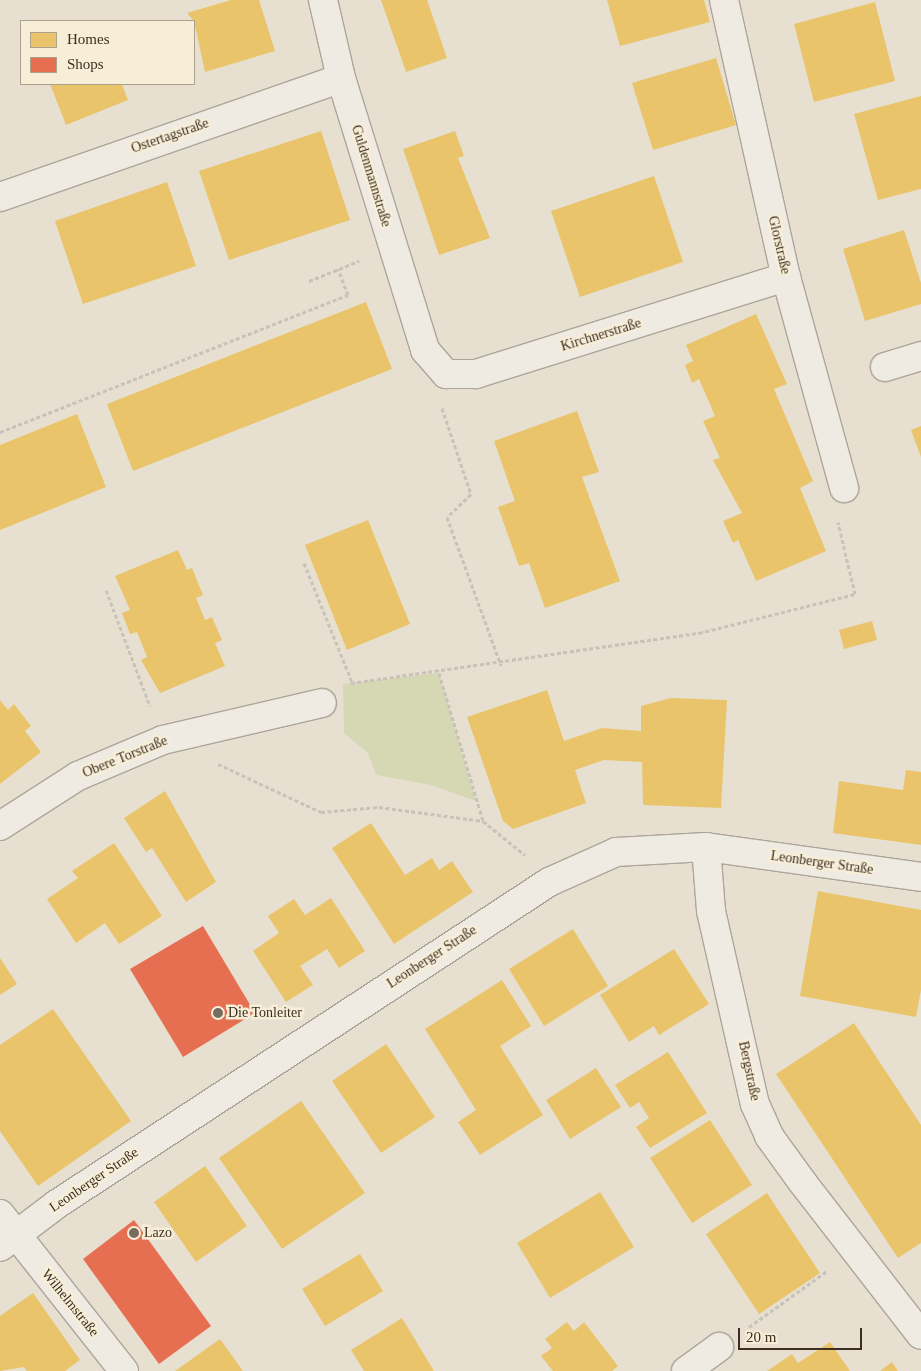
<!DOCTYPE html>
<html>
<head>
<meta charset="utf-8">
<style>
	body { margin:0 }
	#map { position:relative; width:921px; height:1371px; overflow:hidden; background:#e7e0d1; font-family:"Times New Roman",serif }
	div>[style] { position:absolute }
	.green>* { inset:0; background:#d6d7b3 }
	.homes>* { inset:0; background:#e9c46a }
	.shops>* { inset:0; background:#e76f51 }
	.path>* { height:3px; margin-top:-1.5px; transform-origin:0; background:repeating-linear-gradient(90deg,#c8c2b9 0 4px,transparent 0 6.5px) }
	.roads { filter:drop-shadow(1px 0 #ada599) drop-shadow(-1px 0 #ada599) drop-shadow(0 1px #ada599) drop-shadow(0 -1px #ada599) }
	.minor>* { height:28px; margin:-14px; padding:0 14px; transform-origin:14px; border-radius:14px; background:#efebe3 }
	.tertiary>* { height:28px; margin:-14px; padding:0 14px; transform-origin:14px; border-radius:14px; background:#efebe3 }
	.dots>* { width:14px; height:14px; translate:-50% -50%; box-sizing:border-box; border:2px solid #f7eed8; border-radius:50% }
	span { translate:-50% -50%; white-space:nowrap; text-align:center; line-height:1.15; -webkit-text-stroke:5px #f7eed8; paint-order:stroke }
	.street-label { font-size:14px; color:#3d2e20 }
	.poi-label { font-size:14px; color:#3d2e20 }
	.left { translate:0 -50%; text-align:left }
	.legend { position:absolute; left:20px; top:20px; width:175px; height:65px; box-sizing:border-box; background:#f7eed8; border:1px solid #ada18e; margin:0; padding:6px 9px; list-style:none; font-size:15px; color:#3d2e20 }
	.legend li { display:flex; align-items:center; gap:10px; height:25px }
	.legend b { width:25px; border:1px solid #ada18e }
	.scale { position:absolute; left:738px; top:1328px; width:124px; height:22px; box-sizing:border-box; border:2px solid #3d2e20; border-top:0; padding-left:6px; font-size:15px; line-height:18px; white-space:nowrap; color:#3d2e20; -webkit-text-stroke:4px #f7eed8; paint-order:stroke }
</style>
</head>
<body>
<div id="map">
	<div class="green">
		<i style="clip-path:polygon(439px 673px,476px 801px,431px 785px,376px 775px,368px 753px,344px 733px,343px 684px)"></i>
	</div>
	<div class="homes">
		<i style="clip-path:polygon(231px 0,259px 0,275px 51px,205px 72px,194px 21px,187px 13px)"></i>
		<i style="clip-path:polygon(381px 0,427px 0,447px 58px,406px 72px)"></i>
		<i style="clip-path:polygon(607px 0,704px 0,710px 22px,620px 46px)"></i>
		<i style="clip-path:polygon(875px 2px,895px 81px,814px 102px,794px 24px)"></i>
		<i style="clip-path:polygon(716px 58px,736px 125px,653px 150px,632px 83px)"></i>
		<i style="clip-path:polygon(50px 84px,122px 84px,128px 100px,66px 125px)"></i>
		<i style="clip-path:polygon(921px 96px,921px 189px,878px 200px,854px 114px)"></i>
		<i style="clip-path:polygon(321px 131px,350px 220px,229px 260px,199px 171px)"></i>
		<i style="clip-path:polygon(455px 131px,464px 156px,458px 158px,490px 238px,439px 255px,403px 149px)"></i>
		<i style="clip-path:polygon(654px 176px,683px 262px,580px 297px,551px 211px)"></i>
		<i style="clip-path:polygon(167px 182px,196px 266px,83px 304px,55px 221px)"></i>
		<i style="clip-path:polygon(904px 230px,921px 283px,921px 304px,865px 321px,843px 249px)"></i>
		<i style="clip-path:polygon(366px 302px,392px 369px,133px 471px,107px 404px)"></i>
		<i style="clip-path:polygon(756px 314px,787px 384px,774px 389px,813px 481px,800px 488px,826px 551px,756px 581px,738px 540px,733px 543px,723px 521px,742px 513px,713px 460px,720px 458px,703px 421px,715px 416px,699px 379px,692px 383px,685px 365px,693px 361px,686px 345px)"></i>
		<i style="clip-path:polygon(577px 411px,599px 472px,582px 477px,620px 581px,545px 608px,529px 563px,519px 566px,498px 507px,515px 501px,494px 441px)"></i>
		<i style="clip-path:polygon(77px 414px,106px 487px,0 530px,0 445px)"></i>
		<i style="clip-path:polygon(921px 426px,921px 457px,911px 430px)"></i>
		<i style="clip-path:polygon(368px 520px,410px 624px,347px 650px,305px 545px)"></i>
		<i style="clip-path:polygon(178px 550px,187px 570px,192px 568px,203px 595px,196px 598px,205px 620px,212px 617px,222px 640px,215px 643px,225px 666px,160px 693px,141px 660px,147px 657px,137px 632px,130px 634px,122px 613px,130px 610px,115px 576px)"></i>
		<i style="clip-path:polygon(872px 621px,877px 640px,844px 649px,839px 630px)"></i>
		<i style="clip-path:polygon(547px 690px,564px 741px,602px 728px,641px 731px,641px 706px,671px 698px,727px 700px,721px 808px,643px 805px,642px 762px,604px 760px,575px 770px,586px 803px,513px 829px,503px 821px,467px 717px)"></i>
		<i style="clip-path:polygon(0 700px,8px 710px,14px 704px,31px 726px,25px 731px,41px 752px,0 784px)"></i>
		<i style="clip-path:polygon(906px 770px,921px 772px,921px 845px,833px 833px,839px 781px,903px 790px)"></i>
		<i style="clip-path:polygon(165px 791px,216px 882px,186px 902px,152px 848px,146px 852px,124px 818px)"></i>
		<i style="clip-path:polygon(371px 823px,405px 875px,432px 858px,439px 870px,452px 861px,473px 892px,394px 944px,332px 848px)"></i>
		<i style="clip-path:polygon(114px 843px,162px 916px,119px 944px,105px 923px,76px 943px,47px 899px,78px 878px,72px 871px)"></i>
		<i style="clip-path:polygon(818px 891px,921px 910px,921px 990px,916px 1017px,800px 996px)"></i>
		<i style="clip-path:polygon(331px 898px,365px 951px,339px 968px,327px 949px,300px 966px,313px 985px,286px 1002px,253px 951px,279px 933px,268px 916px,294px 899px,305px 915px)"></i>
		<i style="clip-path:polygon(573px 929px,608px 986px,544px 1026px,509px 969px)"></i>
		<i style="clip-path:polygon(674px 949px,709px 1004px,659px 1035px,654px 1026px,629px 1042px,600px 995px)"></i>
		<i style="clip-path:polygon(0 958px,17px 984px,0 995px)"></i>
		<i style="clip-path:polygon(502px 980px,531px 1026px,500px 1046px,543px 1115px,480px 1155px,458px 1122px,476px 1110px,425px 1029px)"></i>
		<i style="clip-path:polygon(53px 1009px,131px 1121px,38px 1186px,0 1131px,0 1045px)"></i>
		<i style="clip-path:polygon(854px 1023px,921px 1125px,921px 1243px,898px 1258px,776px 1074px)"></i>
		<i style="clip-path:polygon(386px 1044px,435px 1117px,381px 1153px,332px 1081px)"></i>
		<i style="clip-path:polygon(668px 1052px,707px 1113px,650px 1148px,636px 1127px,649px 1118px,639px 1102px,630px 1108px,615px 1085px)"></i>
		<i style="clip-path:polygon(596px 1068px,621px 1107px,570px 1139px,546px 1100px)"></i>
		<i style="clip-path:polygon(301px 1101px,365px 1193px,282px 1249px,219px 1158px)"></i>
		<i style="clip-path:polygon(710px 1120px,752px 1185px,692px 1223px,650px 1158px)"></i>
		<i style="clip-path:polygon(205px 1166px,247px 1226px,196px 1262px,154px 1202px)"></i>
		<i style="clip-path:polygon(600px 1192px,634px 1247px,550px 1298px,517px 1243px)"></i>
		<i style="clip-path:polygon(767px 1193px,820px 1273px,759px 1314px,706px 1234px)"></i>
		<i style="clip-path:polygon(360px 1254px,383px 1291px,325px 1326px,302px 1289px)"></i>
		<i style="clip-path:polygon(33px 1293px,80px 1360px,65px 1371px,27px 1371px,24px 1367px,0 1371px,0 1316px)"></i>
		<i style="clip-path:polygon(402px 1318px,434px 1371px,364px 1371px,351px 1350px)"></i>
		<i style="clip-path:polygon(567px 1322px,574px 1331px,584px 1322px,618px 1366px,612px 1371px,553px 1371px,541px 1356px,552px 1348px,545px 1339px)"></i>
		<i style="clip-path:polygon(220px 1339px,243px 1371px,175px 1371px)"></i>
		<i style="clip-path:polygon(830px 1342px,850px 1371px,767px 1371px,792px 1354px,798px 1363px)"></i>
		<i style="clip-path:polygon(892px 1362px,898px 1371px,880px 1371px)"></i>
	</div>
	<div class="shops">
		<i style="clip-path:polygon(203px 926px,255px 1013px,183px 1057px,130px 969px)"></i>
		<i style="clip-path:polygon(134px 1220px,211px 1326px,159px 1364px,83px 1259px)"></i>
	</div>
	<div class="path">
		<i style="left:309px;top:281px;width:54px;rotate:-21.8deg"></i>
		<i style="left:442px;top:408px;width:91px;rotate:71.4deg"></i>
		<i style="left:471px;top:494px;width:33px;rotate:136deg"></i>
		<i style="left:447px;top:517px;width:158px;rotate:70deg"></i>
		<i style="left:0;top:432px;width:374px;rotate:-21.5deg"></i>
		<i style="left:348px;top:295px;width:28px;rotate:-111deg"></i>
		<i style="left:304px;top:563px;width:128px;rotate:68deg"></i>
		<i style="left:106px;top:590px;width:124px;rotate:69.2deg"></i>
		<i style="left:439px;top:673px;width:154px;rotate:73.4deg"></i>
		<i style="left:351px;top:683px;width:352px;rotate:-8.2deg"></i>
		<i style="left:699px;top:633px;width:161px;rotate:-14deg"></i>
		<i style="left:855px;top:594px;width:74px;rotate:-103.3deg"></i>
		<i style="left:218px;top:764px;width:114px;rotate:25deg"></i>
		<i style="left:321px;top:812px;width:58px;rotate:-4.9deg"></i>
		<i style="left:379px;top:807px;width:105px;rotate:7.7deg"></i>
		<i style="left:483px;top:821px;width:54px;rotate:39deg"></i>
		<i style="left:749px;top:1327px;width:96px;rotate:-35.7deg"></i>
	</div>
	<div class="roads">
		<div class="minor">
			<i style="left:323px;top:0;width:80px;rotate:77deg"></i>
			<i style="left:341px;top:78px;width:285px;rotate:72.8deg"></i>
			<i style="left:425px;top:350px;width:32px;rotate:49deg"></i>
			<i style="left:446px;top:374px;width:30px"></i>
			<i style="left:476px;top:374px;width:325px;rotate:-17.4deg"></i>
			<i style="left:724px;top:0;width:284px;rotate:77.4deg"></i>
			<i style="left:786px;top:277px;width:219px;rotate:74.6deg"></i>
			<i style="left:0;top:197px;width:361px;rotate:-19.2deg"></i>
			<i style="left:885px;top:367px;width:38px;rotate:-17deg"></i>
			<i style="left:0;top:826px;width:93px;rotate:-32.7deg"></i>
			<i style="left:78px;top:776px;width:92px;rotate:-23deg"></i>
			<i style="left:163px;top:740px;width:163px;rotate:-13.1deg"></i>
			<i style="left:706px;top:847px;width:64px;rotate:85.5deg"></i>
			<i style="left:711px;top:911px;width:198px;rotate:77.2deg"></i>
			<i style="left:755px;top:1104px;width:35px;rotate:66deg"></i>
			<i style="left:769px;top:1136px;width:58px;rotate:54.1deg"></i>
			<i style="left:803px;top:1183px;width:192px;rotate:52.2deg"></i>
			<i style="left:0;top:1214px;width:200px;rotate:51.7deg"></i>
			<i style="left:686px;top:1371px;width:41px;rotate:-36deg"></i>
		</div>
		<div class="tertiary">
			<i style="left:0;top:1247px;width:71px;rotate:-37deg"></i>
			<i style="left:57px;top:1204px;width:588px;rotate:-33.2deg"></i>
			<i style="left:549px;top:882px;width:73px;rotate:-24.1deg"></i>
			<i style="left:616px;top:852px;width:90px;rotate:-3.2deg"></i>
			<i style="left:706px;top:847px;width:217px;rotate:7.9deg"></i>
		</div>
	</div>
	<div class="dots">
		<i style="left:218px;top:1013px;background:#786c5e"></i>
		<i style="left:134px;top:1233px;background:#786c5e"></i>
	</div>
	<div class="street-label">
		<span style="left:170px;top:136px;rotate:-19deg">Ostertagstraße</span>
		<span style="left:371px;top:176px;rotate:73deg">Guldenmannstraße</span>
		<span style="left:779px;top:245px;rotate:77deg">Glorstraße</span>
		<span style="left:601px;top:335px;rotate:-17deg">Kirchnerstraße</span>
		<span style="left:125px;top:757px;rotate:-22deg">Obere Torstraße</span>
		<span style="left:822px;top:863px;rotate:8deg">Leonberger Straße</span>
		<span style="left:432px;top:957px;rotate:-33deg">Leonberger Straße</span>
		<span style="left:749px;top:1071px;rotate:78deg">Bergstraße</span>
		<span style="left:94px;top:1180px;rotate:-34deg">Leonberger Straße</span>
		<span style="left:70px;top:1303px;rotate:51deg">Wilhelmstraße</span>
	</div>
	<div class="poi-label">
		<span class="left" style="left:228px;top:1013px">Die Tonleiter</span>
		<span class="left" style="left:144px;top:1233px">Lazo</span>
	</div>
	<ul class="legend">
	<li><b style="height:14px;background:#e9c46a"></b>Homes</li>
	<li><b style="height:14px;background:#e76f51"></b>Shops</li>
	</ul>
	<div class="scale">20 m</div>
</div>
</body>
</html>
